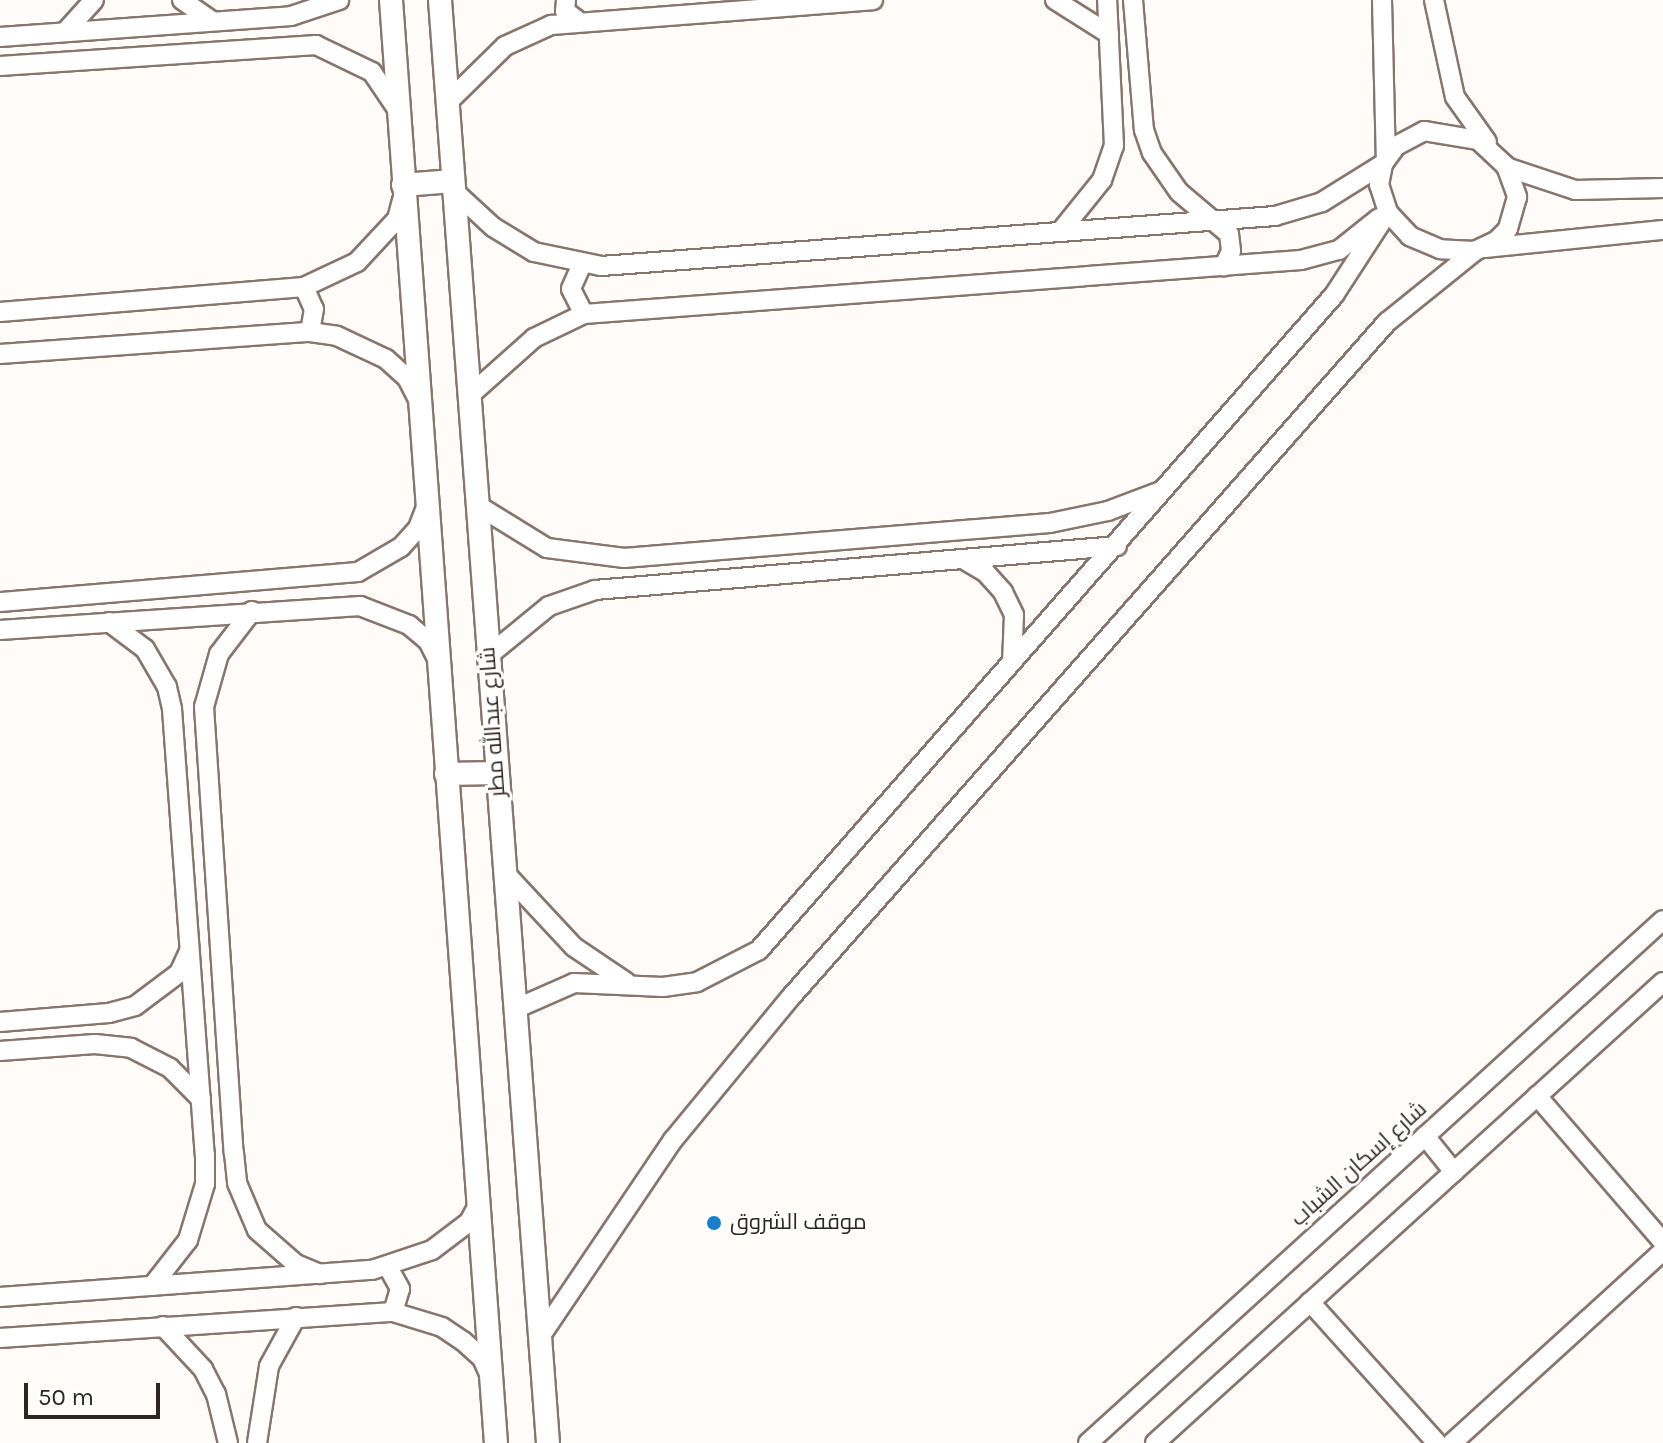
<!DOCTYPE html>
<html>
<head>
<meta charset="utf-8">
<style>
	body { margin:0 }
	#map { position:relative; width:1663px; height:1443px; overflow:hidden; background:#fffbf9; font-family:Karla,Cairo,sans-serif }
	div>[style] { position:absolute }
	.roads { filter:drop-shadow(2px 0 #87766e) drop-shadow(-2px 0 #87766e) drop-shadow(0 2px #87766e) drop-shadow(0 -2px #87766e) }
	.minor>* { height:18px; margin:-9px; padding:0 9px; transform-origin:9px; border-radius:9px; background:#fff }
	.tertiary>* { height:22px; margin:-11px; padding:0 11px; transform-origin:11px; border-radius:11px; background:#fff }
	.dots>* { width:22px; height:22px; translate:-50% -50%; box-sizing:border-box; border:4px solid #fff; border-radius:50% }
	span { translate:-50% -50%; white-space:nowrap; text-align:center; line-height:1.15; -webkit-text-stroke:6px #fff; paint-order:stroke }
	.street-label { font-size:22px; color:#2c2522 }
	.poi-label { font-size:22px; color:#2c2522 }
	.left { translate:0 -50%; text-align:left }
	.scale { position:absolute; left:24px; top:1383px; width:136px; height:36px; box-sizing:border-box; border:4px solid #2c2522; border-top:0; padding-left:10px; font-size:24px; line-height:28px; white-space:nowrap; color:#2c2522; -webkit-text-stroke:6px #fff; paint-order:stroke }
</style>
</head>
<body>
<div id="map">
	<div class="roads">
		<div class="minor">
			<i style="left:182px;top:0;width:37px;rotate:35deg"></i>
			<i style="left:566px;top:0;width:11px;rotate:95deg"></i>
			<i style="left:565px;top:11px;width:14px;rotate:36deg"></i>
			<i style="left:1055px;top:0;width:64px;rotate:32.2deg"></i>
			<i style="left:1133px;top:0;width:130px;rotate:85.2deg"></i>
			<i style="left:1144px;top:130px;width:24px;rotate:71deg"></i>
			<i style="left:1152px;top:153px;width:47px;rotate:55.3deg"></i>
			<i style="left:1179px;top:192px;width:65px;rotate:40deg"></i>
			<i style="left:1229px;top:234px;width:17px;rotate:83deg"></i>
			<i style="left:1231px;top:251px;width:17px;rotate:115deg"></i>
			<i style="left:1382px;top:0;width:159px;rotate:88.6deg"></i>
			<i style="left:1434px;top:0;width:99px;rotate:77.8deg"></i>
			<i style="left:1455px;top:97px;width:55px;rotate:54.6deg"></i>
			<i style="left:65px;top:32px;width:43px;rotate:-47.8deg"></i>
			<i style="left:0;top:37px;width:292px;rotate:-4.1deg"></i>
			<i style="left:291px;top:16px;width:51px;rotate:-18.4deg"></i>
			<i style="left:0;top:66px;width:317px;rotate:-3.8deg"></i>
			<i style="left:316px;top:45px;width:62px;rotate:25.7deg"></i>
			<i style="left:372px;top:72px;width:45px;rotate:56deg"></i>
			<i style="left:447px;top:103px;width:81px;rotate:-44.5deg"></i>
			<i style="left:505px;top:46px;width:51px;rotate:-24.5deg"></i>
			<i style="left:551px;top:25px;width:323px;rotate:-4.4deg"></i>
			<i style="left:1424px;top:131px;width:55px;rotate:9.5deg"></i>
			<i style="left:1478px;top:140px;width:38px;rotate:43deg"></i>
			<i style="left:1506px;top:166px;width:33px;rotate:70deg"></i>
			<i style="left:1517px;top:197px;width:33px;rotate:106deg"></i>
			<i style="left:1508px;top:229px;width:17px;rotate:135deg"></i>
			<i style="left:1496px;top:241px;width:23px;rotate:155deg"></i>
			<i style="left:1475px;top:251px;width:35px;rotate:-177deg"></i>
			<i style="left:1440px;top:249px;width:33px;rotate:-157deg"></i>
			<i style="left:1410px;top:236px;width:33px;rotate:-133deg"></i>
			<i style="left:1388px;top:212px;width:28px;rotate:-108deg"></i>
			<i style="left:1379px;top:185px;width:21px;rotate:-79deg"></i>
			<i style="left:1383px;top:164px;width:22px;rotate:-54deg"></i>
			<i style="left:1396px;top:146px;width:32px;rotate:-28deg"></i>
			<i style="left:1506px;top:167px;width:73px;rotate:18.4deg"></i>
			<i style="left:1575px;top:190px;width:88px;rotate:-1.3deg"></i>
			<i style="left:454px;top:191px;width:53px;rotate:42.7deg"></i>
			<i style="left:493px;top:227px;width:48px;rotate:31.4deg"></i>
			<i style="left:534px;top:252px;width:68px;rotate:11.8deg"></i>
			<i style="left:601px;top:266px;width:676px;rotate:-4.24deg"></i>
			<i style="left:1275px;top:216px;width:49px;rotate:-16.6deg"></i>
			<i style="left:1322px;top:202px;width:72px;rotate:-31.9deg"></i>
			<i style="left:1060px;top:232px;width:67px;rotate:-51.1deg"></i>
			<i style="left:1102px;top:180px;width:36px;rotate:-71deg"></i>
			<i style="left:1114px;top:146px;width:146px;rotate:-92.7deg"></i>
			<i style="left:1485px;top:248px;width:179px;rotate:-5.8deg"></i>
			<i style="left:582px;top:264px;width:27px;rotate:114deg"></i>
			<i style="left:571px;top:289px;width:28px;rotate:63deg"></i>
			<i style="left:304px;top:287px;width:24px;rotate:66deg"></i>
			<i style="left:314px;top:309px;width:23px;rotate:100deg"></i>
			<i style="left:0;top:312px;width:305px;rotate:-4.7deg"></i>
			<i style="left:304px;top:287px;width:59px;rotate:-25.3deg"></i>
			<i style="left:357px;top:262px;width:59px;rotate:-47.1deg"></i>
			<i style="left:397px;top:219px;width:20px;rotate:-75deg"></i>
			<i style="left:0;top:354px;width:311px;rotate:-4.1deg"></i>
			<i style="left:310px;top:332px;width:27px;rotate:8deg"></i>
			<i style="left:337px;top:336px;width:54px;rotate:25.1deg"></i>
			<i style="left:386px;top:359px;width:28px;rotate:42deg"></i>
			<i style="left:407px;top:378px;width:25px;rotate:63deg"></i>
			<i style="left:469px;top:396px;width:87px;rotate:-41.7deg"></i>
			<i style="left:534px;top:338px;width:55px;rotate:-25.6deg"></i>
			<i style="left:584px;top:314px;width:719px;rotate:-4.31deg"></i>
			<i style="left:1301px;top:260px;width:39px;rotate:-15deg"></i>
			<i style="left:1339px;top:250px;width:51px;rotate:-38.7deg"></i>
			<i style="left:477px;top:505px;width:82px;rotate:31.6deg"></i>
			<i style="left:547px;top:548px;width:78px;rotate:7.4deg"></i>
			<i style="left:624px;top:558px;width:427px;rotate:-4.7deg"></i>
			<i style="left:1050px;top:523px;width:59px;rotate:-11.7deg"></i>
			<i style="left:1108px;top:511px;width:57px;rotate:-20.7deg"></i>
			<i style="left:963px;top:559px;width:27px;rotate:31deg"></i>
			<i style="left:986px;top:573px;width:25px;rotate:48deg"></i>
			<i style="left:1003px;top:592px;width:25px;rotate:64deg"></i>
			<i style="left:1014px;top:615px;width:47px;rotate:92.4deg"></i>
			<i style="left:0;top:602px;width:359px;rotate:-4.8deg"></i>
			<i style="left:358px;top:572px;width:50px;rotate:-30.2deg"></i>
			<i style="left:401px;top:547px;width:25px;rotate:-48deg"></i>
			<i style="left:418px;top:528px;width:22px;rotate:-69deg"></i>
			<i style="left:252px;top:611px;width:54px;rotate:127.5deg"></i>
			<i style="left:219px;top:654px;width:55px;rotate:105.8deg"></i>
			<i style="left:204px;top:707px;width:447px;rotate:86.2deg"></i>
			<i style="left:234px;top:1153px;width:30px;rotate:84deg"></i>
			<i style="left:237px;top:1183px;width:51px;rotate:66.9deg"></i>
			<i style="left:257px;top:1230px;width:52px;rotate:41.1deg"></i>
			<i style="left:296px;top:1264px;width:26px;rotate:23deg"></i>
			<i style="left:109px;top:622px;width:45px;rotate:36.9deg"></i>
			<i style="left:145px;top:649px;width:44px;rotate:59.9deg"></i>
			<i style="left:167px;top:687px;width:23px;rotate:77deg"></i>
			<i style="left:172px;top:709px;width:447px;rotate:85.8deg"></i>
			<i style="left:205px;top:1155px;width:29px;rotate:90deg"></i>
			<i style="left:205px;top:1184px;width:59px;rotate:106.9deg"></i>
			<i style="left:188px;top:1240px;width:58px;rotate:128deg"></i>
			<i style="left:0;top:630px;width:361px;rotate:-3.8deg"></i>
			<i style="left:360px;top:606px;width:53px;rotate:21.2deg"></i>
			<i style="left:409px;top:625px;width:25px;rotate:40deg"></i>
			<i style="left:428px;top:641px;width:22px;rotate:63deg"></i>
			<i style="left:489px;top:655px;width:77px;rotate:-39.2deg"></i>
			<i style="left:549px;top:606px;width:49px;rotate:-19.2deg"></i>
			<i style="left:595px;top:590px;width:524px;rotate:-4.82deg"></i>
			<i style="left:505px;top:873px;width:101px;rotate:47deg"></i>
			<i style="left:574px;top:947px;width:63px;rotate:33.9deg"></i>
			<i style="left:515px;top:1009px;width:64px;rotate:-23.8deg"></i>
			<i style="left:574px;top:983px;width:89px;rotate:2.6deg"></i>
			<i style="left:663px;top:987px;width:34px;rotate:-8deg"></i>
			<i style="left:697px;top:982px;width:70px;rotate:-27.3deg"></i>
			<i style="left:759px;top:950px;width:872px;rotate:-48.72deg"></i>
			<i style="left:1334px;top:295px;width:99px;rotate:-57deg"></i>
			<i style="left:0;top:1022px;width:109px;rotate:-4.7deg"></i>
			<i style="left:109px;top:1013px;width:27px;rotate:-15deg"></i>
			<i style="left:135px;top:1006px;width:55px;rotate:-36.9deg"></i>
			<i style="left:179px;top:973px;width:23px;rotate:-65deg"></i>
			<i style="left:0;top:1051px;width:95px;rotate:-4.2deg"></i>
			<i style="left:95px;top:1044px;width:36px;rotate:6deg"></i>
			<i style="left:131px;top:1048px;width:44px;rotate:27.1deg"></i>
			<i style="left:170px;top:1068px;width:44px;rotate:45deg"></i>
			<i style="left:1537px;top:1096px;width:193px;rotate:49.2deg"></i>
			<i style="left:1425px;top:1136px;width:46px;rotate:51.1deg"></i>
			<i style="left:388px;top:1267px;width:25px;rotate:61deg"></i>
			<i style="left:400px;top:1289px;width:24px;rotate:107deg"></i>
			<i style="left:0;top:1297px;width:373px;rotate:-4.2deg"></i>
			<i style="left:372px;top:1270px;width:63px;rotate:-18.4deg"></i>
			<i style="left:432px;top:1250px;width:46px;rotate:-37.1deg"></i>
			<i style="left:469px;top:1222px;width:19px;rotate:-62deg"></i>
			<i style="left:1310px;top:1302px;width:190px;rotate:48deg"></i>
			<i style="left:163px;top:1326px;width:59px;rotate:47.1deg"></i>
			<i style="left:203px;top:1369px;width:28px;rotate:63deg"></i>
			<i style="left:216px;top:1394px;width:50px;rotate:76.2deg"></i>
			<i style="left:540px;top:1337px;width:238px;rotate:-56deg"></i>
			<i style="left:673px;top:1140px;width:184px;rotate:-50.5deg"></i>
			<i style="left:790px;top:998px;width:902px;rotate:-48.55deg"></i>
			<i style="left:1387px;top:322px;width:113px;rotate:-38.9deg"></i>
			<i style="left:0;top:1338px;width:394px;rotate:-3.8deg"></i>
			<i style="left:393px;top:1312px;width:51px;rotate:17deg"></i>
			<i style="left:442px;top:1327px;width:25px;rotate:34deg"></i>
			<i style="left:463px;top:1341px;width:25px;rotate:42deg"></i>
			<i style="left:482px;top:1358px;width:17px;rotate:66deg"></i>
			<i style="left:257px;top:1443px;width:78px;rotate:-81.1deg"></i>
			<i style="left:269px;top:1366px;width:56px;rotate:-61.1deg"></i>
			<i style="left:1088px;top:1443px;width:777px;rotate:-42.29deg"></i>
			<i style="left:1155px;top:1443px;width:686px;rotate:-42.22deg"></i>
			<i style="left:1452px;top:1443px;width:285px;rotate:-42.3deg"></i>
		</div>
		<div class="tertiary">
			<i style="left:391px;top:0;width:1447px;rotate:85.84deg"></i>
			<i style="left:440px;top:0;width:1447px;rotate:85.72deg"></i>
			<i style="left:403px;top:185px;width:50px;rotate:-4.6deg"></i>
			<i style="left:446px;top:774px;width:51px;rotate:-1.1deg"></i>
		</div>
	</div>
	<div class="dots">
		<i style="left:714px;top:1223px;background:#197fca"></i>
	</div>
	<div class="street-label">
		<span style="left:493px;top:722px;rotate:-94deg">شارع عبدالله مطر</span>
		<span style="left:1359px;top:1164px;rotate:-42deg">شارع إسكان الشباب</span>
	</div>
	<div class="poi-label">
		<span class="left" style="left:730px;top:1223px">موقف الشروق</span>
	</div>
	<div class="scale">50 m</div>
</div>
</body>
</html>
